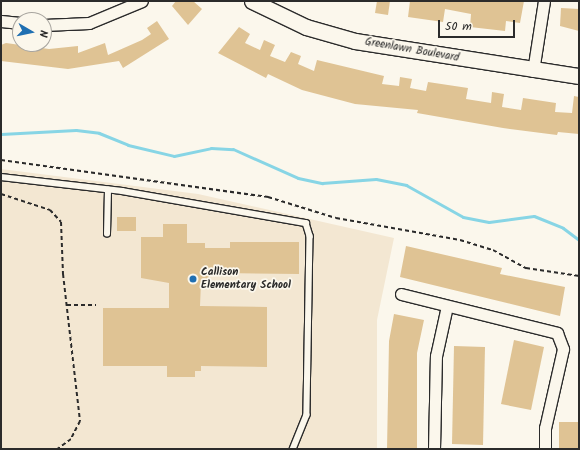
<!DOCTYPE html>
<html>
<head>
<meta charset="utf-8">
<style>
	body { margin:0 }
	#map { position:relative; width:580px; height:450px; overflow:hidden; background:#fbf7ec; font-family:Kalam,sans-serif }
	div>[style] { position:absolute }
	.built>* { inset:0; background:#f3e7d2 }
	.stream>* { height:3px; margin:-1.5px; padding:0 1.5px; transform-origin:1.5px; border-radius:1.5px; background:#87d5e5 }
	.building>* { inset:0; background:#dfc394 }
	.path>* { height:2px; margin-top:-1px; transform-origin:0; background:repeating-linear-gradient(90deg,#2b2b2b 0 4px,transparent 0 7px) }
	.roads { filter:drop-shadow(1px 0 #2b2b2b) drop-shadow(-1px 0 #2b2b2b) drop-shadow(0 1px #2b2b2b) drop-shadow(0 -1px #2b2b2b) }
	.lane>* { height:5.5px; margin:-2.75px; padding:0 2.75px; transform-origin:2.75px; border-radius:2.75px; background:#fbf7ec }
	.street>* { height:11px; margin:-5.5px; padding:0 5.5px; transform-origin:5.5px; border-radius:5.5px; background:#fbf7ec }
	.secondary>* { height:15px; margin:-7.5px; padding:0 7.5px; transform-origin:7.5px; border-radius:7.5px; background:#fbf7ec }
	.dots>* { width:11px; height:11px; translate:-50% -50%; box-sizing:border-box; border:2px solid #fbf7ec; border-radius:50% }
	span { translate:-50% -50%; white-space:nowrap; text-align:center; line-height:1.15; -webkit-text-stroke:3.5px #fbf7ec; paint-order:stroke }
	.street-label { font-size:11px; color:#2b2b2b }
	.poi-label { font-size:11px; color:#2b2b2b; font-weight:700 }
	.left { translate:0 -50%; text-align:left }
	.frame { position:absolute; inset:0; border:2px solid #2b2b2b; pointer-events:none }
	.north { position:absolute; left:12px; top:12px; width:40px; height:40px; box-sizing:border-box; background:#fbf7ec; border:1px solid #a8a59f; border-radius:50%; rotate:99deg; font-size:11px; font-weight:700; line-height:16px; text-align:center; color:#2b2b2b }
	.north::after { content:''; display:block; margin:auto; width:14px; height:18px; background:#1f6fb2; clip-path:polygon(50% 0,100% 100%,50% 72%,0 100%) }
	.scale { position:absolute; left:438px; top:20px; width:77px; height:18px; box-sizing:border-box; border:2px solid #2b2b2b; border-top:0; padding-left:5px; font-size:12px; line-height:14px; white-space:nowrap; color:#2b2b2b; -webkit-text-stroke:3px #fbf7ec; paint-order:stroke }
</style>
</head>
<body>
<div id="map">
	<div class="built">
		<i style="clip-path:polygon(1px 169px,198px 194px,394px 238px,377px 320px,377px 449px,1px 449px)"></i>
	</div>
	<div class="stream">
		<i style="left:1px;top:134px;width:75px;rotate:-3.1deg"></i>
		<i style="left:76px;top:130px;width:23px;rotate:7deg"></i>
		<i style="left:99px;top:133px;width:31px;rotate:22deg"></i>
		<i style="left:128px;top:145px;width:47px;rotate:13.4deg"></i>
		<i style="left:174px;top:156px;width:38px;rotate:-12deg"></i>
		<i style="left:211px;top:148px;width:22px;rotate:3deg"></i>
		<i style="left:233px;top:149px;width:71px;rotate:24deg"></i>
		<i style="left:298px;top:178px;width:25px;rotate:12deg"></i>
		<i style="left:322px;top:183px;width:54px;rotate:-4.2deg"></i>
		<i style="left:376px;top:179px;width:31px;rotate:11deg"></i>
		<i style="left:406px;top:185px;width:65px;rotate:29.3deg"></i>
		<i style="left:463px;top:217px;width:26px;rotate:11deg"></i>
		<i style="left:489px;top:222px;width:45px;rotate:-7.6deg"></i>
		<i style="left:534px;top:216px;width:31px;rotate:22deg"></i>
		<i style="left:563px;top:228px;width:20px;rotate:37deg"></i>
	</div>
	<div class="building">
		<i style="clip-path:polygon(176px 1px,193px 1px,202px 9px,188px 25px,172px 6px)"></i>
		<i style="clip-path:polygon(377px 1px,390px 1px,388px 15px,375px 13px)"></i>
		<i style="clip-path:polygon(410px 1px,524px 1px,520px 23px,506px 21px,505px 31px,470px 27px,471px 14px,445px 9px,443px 22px,408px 17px)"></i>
		<i style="clip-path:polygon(561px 8px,579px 9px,579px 31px,560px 26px)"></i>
		<i style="clip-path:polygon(157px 21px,169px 39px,123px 68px,119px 61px,68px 69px,1px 61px,1px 45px,6px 43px,49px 49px,78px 46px,78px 53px,105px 43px,108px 55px,142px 40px,151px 34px,147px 28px)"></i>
		<i style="clip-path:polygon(239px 27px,250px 34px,245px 43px,260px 50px,264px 40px,275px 45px,270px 56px,285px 62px,291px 52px,301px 56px,298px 64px,314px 71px,317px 60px,384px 76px,382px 84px,399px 86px,400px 77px,412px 79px,410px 88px,426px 91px,428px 82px,468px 88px,466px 99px,491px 103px,492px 92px,504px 94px,502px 107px,521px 110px,523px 98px,556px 103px,555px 112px,572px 113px,574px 96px,579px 97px,579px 134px,558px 132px,557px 135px,503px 128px,417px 113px,418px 110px,355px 104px,302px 90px,268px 74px,266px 78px,218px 53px)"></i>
		<i style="clip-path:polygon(117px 217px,136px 217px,136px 231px,117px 231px)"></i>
		<i style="clip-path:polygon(163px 224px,187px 224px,187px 243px,205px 243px,205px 248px,230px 248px,230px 242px,299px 242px,299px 274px,223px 273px,209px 275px,209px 282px,201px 282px,200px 306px,267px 307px,267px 367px,201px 366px,201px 371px,195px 371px,195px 377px,167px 377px,167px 366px,103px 366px,103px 308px,169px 308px,169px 283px,141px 278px,141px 237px,163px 237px)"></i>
		<i style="clip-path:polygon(406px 246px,502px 268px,500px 274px,565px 287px,560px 316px,400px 277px)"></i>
		<i style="clip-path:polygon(394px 314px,424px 320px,417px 353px,417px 449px,387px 449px,389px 341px)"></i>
		<i style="clip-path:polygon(514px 340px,544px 347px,531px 410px,501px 404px)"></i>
		<i style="clip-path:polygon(454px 346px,485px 347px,483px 445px,452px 444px)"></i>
		<i style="clip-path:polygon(559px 422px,579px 422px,579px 449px,559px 449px)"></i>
	</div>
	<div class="path">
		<i style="left:1px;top:160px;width:270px;rotate:7.9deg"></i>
		<i style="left:268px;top:197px;width:71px;rotate:17.2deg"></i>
		<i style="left:336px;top:218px;width:126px;rotate:10.1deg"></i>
		<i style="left:460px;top:240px;width:34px;rotate:17deg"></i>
		<i style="left:493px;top:250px;width:38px;rotate:29deg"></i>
		<i style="left:526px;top:268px;width:54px;rotate:8.6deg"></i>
		<i style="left:1px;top:194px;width:52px;rotate:18.1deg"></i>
		<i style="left:50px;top:210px;width:16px;rotate:47deg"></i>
		<i style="left:61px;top:222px;width:52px;rotate:87.8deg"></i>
		<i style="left:63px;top:274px;width:148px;rotate:83.4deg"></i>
		<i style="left:80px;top:421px;width:20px;rotate:117deg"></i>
		<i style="left:71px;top:439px;width:17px;rotate:144deg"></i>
		<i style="left:67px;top:305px;width:29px"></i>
	</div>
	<div class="roads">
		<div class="lane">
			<i style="left:1px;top:177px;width:122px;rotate:6.6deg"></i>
			<i style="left:122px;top:191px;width:187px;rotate:9.9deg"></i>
			<i style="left:306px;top:223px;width:14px;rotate:73deg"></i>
			<i style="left:310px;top:236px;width:179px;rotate:91deg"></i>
			<i style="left:307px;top:415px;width:37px;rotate:112deg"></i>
			<i style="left:107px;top:234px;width:44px;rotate:-88.7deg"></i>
		</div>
		<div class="street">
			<i style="left:1px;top:21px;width:19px;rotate:6deg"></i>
			<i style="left:44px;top:25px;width:45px;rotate:-2.5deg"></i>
			<i style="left:89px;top:23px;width:57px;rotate:-22.5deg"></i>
			<i style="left:533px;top:71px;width:71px;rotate:-81.1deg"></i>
			<i style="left:401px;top:294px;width:161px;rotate:14deg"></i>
			<i style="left:557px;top:333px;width:17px;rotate:69deg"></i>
			<i style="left:563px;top:349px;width:81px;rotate:102.8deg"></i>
			<i style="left:545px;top:428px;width:21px;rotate:90deg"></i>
			<i style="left:434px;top:449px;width:93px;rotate:-88.8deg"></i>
			<i style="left:436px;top:356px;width:51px;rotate:-77.6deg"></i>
		</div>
		<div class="secondary">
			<i style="left:252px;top:1px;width:60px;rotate:25.7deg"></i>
			<i style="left:306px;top:27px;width:51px;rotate:15.9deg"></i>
			<i style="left:355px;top:41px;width:227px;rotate:8.9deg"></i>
		</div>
	</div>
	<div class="dots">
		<i style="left:193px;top:279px;background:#1f6fb2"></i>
	</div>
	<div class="street-label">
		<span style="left:412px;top:50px;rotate:10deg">Greenlawn Boulevard</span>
	</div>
	<div class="poi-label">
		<span class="left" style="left:201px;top:279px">Callison<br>Elementary School</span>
	</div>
	<div class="frame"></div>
	<div class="north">N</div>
	<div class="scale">50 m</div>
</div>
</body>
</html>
